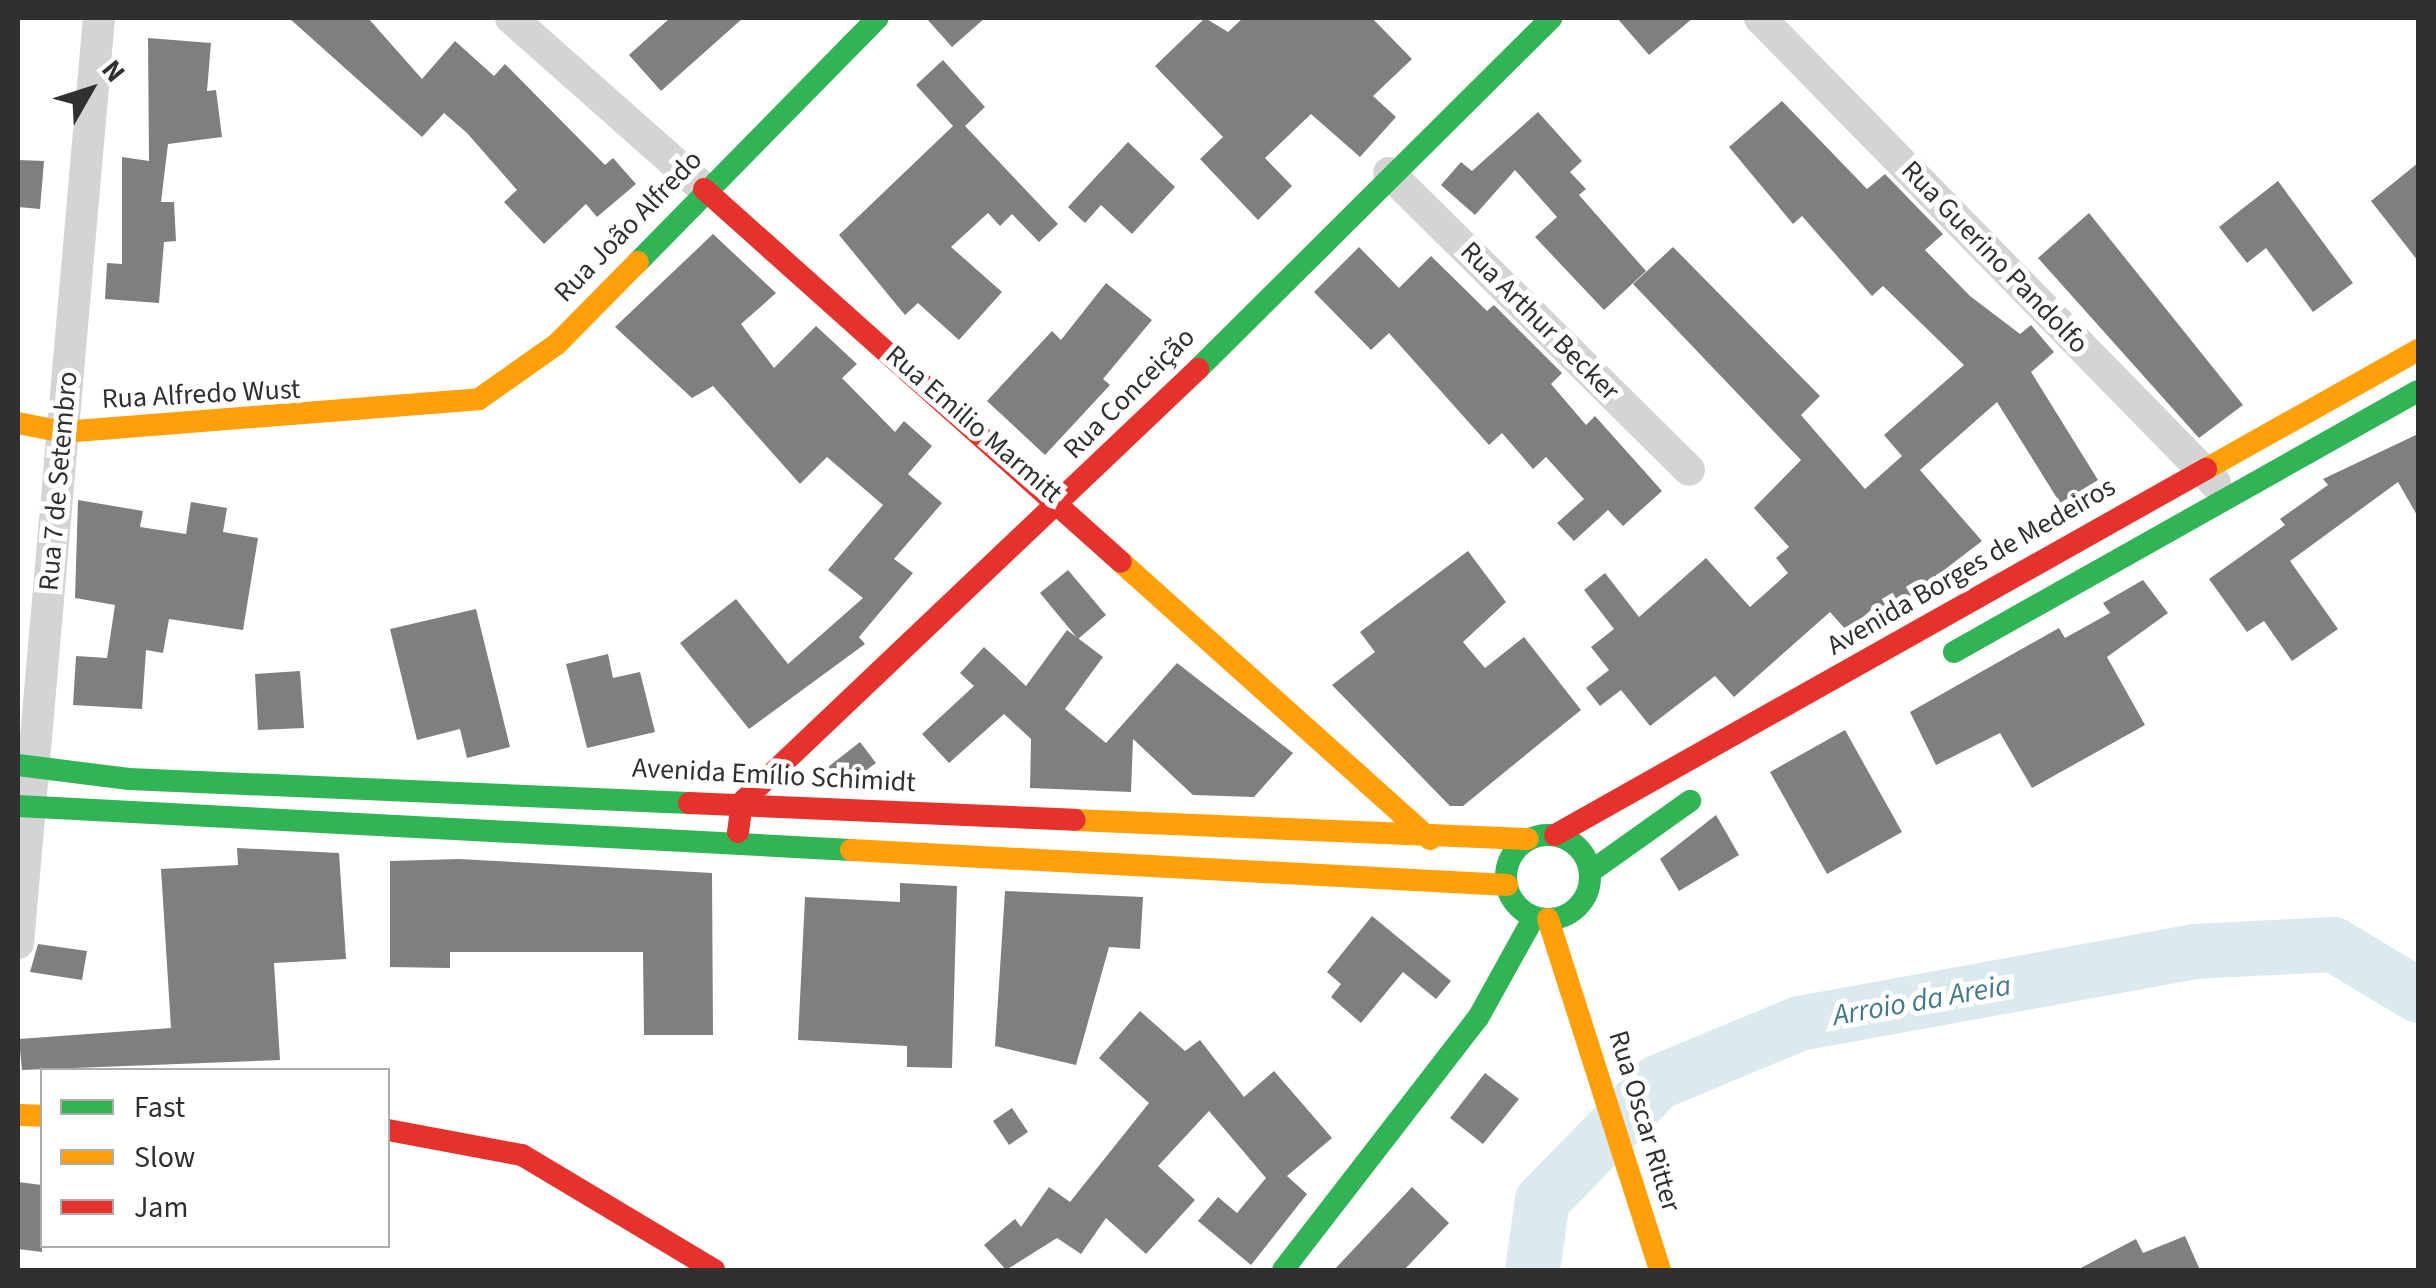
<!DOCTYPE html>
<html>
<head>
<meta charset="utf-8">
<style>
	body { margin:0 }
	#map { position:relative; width:2436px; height:1288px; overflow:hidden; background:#fff; font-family:"Source Sans 3",sans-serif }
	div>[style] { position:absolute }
	.river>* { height:55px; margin:-27.5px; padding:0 27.5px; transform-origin:27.5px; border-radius:27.5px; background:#dbeaee }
	.building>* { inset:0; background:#7f7f7f }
	.street>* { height:32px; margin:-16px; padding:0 16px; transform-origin:16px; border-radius:16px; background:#d4d4d4 }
	.fast>* { height:22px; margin:-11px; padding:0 11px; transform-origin:11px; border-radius:11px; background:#30b455 }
	.fast>.ring { margin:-11px; padding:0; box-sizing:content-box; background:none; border:22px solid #30b455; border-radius:50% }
	.slow>* { height:22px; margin:-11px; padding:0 11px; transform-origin:11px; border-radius:11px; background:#ff9f0a }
	.jam>* { height:22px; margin:-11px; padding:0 11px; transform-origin:11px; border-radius:11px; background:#e5322d }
	span { translate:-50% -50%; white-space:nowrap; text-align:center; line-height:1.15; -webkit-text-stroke:10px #fff; paint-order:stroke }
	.street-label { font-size:28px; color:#303030 }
	.water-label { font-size:30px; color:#467a8a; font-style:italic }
	.frame { position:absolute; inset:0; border:20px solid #303030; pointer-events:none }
	.legend { position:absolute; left:40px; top:1068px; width:350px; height:180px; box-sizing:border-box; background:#fff; border:2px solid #acacac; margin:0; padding:12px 18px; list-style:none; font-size:30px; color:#303030 }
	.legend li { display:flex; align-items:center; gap:20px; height:50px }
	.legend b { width:50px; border:2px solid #acacac }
	.north { position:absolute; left:40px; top:40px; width:100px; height:100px; -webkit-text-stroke:8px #fff; paint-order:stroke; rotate:51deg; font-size:28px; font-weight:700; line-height:40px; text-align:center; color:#303030 }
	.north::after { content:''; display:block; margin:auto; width:35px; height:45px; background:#303030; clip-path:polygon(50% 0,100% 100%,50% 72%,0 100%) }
</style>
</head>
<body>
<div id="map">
	<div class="river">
		<i style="left:1532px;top:1270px;width:71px;rotate:-81.9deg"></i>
		<i style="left:1542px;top:1200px;width:165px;rotate:-45.7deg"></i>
		<i style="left:1657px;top:1082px;width:154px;rotate:-22.6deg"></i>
		<i style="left:1799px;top:1023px;width:402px;rotate:-10.3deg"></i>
		<i style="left:2194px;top:951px;width:139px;rotate:-2.9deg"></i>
		<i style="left:2333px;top:944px;width:99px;rotate:31deg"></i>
	</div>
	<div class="building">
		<i style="clip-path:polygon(289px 18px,368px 18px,422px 79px,455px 41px,494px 76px,505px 64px,605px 165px,613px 158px,636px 184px,597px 217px,586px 204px,544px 244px,504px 202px,517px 190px,467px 133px,444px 113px,422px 137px)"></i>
		<i style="clip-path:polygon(670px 18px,743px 18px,661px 91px,629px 55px)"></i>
		<i style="clip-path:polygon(926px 18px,985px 18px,952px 47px)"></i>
		<i style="clip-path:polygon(1205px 18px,1228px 32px,1243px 18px,1372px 18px,1412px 59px,1373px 96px,1396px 117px,1360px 157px,1311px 114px,1265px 158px,1292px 186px,1258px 220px,1200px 159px,1223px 137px,1155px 66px)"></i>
		<i style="clip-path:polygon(1617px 18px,1693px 18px,1649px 55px)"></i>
		<i style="clip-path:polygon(148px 38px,211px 43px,207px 91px,216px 90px,222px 137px,168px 144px,161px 202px,174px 202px,176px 241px,164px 242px,159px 303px,105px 299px,107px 263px,122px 264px,122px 157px,149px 161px)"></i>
		<i style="clip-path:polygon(943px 60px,985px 107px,965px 126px,1058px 224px,1039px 242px,1012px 214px,1000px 226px,988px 213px,951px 247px,1002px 292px,959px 340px,918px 303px,905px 315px,839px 235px,953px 126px,916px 85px)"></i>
		<i style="clip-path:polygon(1782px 101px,1867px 189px,1885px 174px,1943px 234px,1925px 250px,1970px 296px,2020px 334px,2031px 325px,2054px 352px,2031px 372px,2098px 480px,2060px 503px,1997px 402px,1920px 470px,1982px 541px,1888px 613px,1879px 603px,1847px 631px,1830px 612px,1734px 697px,1715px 676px,1650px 726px,1621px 690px,1600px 706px,1586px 688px,1609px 670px,1591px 647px,1614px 629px,1584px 590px,1605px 573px,1639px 617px,1706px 558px,1750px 607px,1788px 573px,1776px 558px,1789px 547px,1754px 508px,1801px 460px,1633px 284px,1673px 247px,1820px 396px,1801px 415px,1865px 489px,1902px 456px,1884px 435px,1964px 365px,1883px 286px,1872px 296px,1802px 216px,1793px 224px,1729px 147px)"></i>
		<i style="clip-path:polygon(1538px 112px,1582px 161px,1570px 172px,1586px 189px,1579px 195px,1646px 271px,1604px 310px,1535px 237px,1557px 217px,1515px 170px,1475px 215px,1441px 185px,1461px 162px,1472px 171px)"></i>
		<i style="clip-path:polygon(1128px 142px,1175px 187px,1132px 234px,1101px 205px,1085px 223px,1068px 207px)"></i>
		<i style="clip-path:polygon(18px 160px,44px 161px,40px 209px,18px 207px)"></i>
		<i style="clip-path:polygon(2418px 163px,2418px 261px,2371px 201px)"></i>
		<i style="clip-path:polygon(2278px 181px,2353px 283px,2313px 312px,2266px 248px,2247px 263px,2219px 227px)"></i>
		<i style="clip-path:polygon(2089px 213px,2243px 405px,2199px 438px,2038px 258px)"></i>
		<i style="clip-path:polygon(713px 234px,776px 293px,741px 324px,774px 368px,816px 326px,857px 364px,842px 378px,895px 432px,904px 421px,932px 446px,908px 474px,942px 503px,894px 559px,913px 573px,859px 637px,865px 644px,749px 729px,680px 643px,736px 599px,788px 664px,863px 598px,828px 570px,883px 505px,827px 457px,800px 484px,713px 386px,692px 398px,615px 327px)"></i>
		<i style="clip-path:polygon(1359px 247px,1399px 288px,1431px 256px,1487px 311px,1494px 305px,1562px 373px,1551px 384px,1586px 425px,1595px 416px,1662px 491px,1623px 526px,1608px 510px,1574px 541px,1557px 523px,1584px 499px,1546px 457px,1533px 469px,1502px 433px,1489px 445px,1389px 333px,1371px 350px,1314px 292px)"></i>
		<i style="clip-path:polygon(1106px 283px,1152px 320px,1103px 379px,1110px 385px,1045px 455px,987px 401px,1052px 331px,1061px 340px)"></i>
		<i style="clip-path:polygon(2418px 434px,2418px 517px,2398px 482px,2290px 561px,2338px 629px,2292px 661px,2264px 621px,2247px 632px,2209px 579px,2285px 525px,2280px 519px,2328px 485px,2323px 479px)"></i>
		<i style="clip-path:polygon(78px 500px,143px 511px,140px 527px,186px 534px,191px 502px,227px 508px,223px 532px,258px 538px,243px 630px,169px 619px,163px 653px,146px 650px,142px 709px,73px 705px,76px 656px,107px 658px,115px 605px,75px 598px)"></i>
		<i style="clip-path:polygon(1468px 551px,1506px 602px,1463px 642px,1485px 668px,1524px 637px,1581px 710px,1463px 806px,1450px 806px,1332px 685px,1375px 652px,1360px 632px)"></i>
		<i style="clip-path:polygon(1068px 570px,1106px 615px,1078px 639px,1040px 593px)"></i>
		<i style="clip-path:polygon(2143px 580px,2168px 613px,2107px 657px,2145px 725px,2032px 788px,2000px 733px,1936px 765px,1910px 712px,2059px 628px,2065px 638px,2110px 613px,2103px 603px)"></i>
		<i style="clip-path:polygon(476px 609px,510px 747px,467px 758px,460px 729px,417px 740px,390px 629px)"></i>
		<i style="clip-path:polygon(1067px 630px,1103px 657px,1065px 709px,1106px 743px,1177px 663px,1293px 753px,1254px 797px,1193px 795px,1133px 739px,1131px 792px,1030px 788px,1031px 739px,1004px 714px,949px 763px,922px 734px,974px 686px,960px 673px,984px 647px,1026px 686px)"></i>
		<i style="clip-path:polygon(608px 654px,613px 678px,640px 672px,655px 732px,587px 748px,566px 664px)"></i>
		<i style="clip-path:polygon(300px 671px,304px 728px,258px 730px,255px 674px)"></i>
		<i style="clip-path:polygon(1845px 730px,1902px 832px,1827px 874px,1770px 772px)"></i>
		<i style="clip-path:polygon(860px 742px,876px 763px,853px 780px,829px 779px,823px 771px)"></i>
		<i style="clip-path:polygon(1716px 815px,1739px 855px,1679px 891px,1660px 859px)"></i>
		<i style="clip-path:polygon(237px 848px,339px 853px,346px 959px,274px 963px,280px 1060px,22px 1070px,19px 1039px,171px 1028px,161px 869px,238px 865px)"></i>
		<i style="clip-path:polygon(459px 859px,712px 873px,713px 1035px,644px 1035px,643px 952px,450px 952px,450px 968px,390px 967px,390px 861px)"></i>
		<i style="clip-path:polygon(900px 883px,957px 886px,952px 1068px,907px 1067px,907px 1046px,798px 1040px,805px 897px,900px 902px)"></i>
		<i style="clip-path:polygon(1005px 891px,1143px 897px,1140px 949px,1109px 947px,1076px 1065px,995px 1046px)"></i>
		<i style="clip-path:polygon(1372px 916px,1451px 981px,1436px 999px,1403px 972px,1361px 1023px,1331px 997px,1341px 984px,1327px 972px)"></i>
		<i style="clip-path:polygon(38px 944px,87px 951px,82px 980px,30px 972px)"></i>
		<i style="clip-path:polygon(1140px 1011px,1185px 1051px,1200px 1040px,1244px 1097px,1274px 1071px,1332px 1138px,1287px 1176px,1307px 1194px,1251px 1265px,1198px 1221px,1218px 1197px,1237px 1213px,1266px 1178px,1209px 1111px,1158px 1166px,1195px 1200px,1146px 1254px,1106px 1218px,1081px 1254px,1057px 1238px,1006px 1270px,984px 1245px,1015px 1219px,1021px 1227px,1049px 1187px,1070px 1202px,1149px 1103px,1099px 1058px)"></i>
		<i style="clip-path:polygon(1485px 1073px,1519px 1099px,1483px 1144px,1450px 1118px)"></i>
		<i style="clip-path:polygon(1012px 1108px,1028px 1132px,1009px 1145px,993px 1121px)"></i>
		<i style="clip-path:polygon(18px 1182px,42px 1185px,42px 1252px,18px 1249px)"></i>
		<i style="clip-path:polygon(1412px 1187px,1449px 1223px,1404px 1270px,1334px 1270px)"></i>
		<i style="clip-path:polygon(2185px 1236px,2200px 1270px,2077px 1270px,2136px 1239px,2143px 1253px)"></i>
	</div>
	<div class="street">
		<i style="left:511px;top:18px;width:258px;rotate:41.5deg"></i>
		<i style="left:1760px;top:18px;width:651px;rotate:45.62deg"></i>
		<i style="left:1389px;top:173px;width:422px;rotate:44.7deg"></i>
		<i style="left:18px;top:943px;width:929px;rotate:-85deg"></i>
	</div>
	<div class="fast">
		<i style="left:638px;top:262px;width:342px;rotate:-45.5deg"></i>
		<i style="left:1198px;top:369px;width:498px;rotate:-44.8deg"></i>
		<i style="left:1954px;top:652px;width:532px;rotate:-29.36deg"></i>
		<i style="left:18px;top:765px;width:112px;rotate:7.2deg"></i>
		<i style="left:129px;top:779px;width:561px;rotate:2.45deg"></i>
		<i style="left:18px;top:806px;width:834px;rotate:3.02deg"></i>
		<i class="ring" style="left:1506px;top:835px;width:62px;height:62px"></i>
		<i style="left:1590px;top:872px;width:123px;rotate:-35.4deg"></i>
		<i style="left:1283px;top:1270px;width:319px;rotate:-52.3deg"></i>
		<i style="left:1478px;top:1018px;width:115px;rotate:-61deg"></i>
	</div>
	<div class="slow">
		<i style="left:18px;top:423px;width:46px;rotate:11.3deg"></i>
		<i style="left:63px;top:432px;width:417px;rotate:-4.5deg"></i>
		<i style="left:479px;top:399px;width:95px;rotate:-35.2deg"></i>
		<i style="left:557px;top:344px;width:115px;rotate:-45.4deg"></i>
		<i style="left:2206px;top:469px;width:243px;rotate:-29.3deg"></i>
		<i style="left:1121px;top:562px;width:415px;rotate:41.9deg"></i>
		<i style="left:1075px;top:820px;width:453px;rotate:2.4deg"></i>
		<i style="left:851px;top:850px;width:657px;rotate:3.05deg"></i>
		<i style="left:1548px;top:919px;width:368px;rotate:72.3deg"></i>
		<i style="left:18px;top:1115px;width:24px;rotate:2deg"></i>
	</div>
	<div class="jam">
		<i style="left:704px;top:189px;width:559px;rotate:41.81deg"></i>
		<i style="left:689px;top:803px;width:386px;rotate:2.5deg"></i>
		<i style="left:738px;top:832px;width:30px;rotate:-82deg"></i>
		<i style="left:742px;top:802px;width:629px;rotate:-43.52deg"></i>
		<i style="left:1555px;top:835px;width:747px;rotate:-29.35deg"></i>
		<i style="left:388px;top:1130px;width:136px;rotate:10.6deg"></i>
		<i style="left:522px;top:1155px;width:224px;rotate:30.9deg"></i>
	</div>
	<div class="street-label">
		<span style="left:628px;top:226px;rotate:-46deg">Rua João Alfredo</span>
		<span style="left:1995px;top:257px;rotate:46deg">Rua Guerino Pandolfo</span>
		<span style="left:1540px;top:321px;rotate:45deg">Rua Arthur Becker</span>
		<span style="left:1129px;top:393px;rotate:-45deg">Rua Conceição</span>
		<span style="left:201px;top:394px;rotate:-3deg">Rua Alfredo Wust</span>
		<span style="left:974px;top:424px;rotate:41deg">Rua Emilio Marmitt</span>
		<span style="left:58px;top:481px;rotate:-85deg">Rua 7 de Setembro</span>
		<span style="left:1971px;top:566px;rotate:-30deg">Avenida Borges de Medeiros</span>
		<span style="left:774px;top:775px;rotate:3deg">Avenida Emílio Schimidt</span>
		<span style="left:1645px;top:1121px;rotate:73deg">Rua Oscar Ritter</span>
	</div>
	<div class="water-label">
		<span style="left:1922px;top:1001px;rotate:-10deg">Arroio da Areia</span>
	</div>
	<div class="frame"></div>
	<ul class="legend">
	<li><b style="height:12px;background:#30b455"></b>Fast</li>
	<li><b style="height:12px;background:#ff9f0a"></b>Slow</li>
	<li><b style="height:12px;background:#e5322d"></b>Jam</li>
	</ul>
	<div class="north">N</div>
</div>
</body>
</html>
